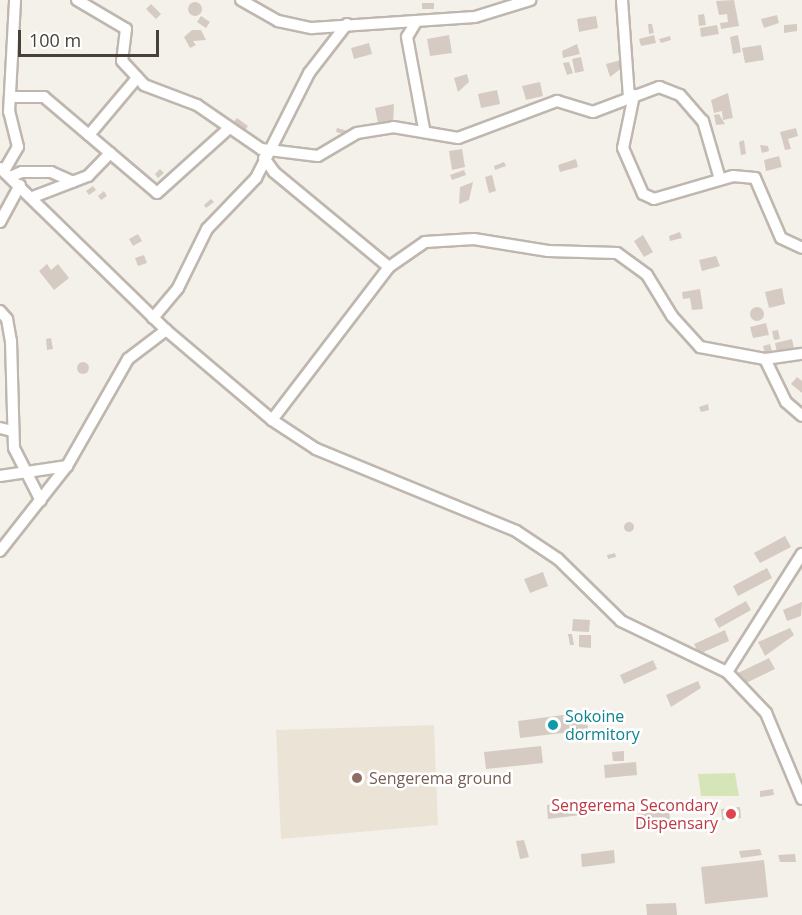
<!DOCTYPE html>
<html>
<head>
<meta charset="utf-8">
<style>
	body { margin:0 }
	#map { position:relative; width:802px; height:915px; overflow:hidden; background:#f4f1eb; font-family:"Open Sans",sans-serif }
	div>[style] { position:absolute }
	.education>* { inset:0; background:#ece3d7 }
	.green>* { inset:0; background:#d6e5b8 }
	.building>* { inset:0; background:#d5cbc2 }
	.round { border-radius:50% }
	.roads { filter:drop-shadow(2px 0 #bfb7af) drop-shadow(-2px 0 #bfb7af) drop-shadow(0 2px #bfb7af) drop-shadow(0 -2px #bfb7af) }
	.minor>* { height:10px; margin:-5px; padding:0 5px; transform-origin:5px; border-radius:5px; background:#fff }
	.dots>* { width:16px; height:16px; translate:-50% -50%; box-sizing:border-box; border:3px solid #fff; border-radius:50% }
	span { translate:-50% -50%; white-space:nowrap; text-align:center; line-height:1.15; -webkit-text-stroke:5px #fff; paint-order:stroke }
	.culture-label { font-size:16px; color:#0d838f }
	.left { translate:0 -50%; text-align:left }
	.education-label { font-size:16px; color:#785e54 }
	.health-label { font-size:16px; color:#be3a42 }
	.right { translate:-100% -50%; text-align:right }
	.scale { position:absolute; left:18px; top:30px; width:141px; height:27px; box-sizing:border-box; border:3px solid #48413a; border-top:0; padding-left:8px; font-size:18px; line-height:21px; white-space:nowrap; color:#48413a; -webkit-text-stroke:4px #fff; paint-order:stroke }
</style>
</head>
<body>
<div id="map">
	<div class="education">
		<i style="clip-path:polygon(434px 725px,438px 825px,281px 839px,276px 730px)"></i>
	</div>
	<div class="green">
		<i style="clip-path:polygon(735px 773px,739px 796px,701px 796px,698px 774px)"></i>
	</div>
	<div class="building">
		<i style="clip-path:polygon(734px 0,739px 26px,721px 29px,720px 23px,728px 22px,727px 14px,719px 15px,716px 1px)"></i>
		<i class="round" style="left:188px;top:2px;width:14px;height:14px"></i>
		<i style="clip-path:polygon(422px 3px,434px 3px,434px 9px,422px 9px)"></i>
		<i style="clip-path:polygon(151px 4px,161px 14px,156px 19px,146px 9px)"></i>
		<i style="clip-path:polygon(704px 14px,706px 25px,699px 26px,698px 15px)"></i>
		<i style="clip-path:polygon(777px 15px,779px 23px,764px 28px,761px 19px)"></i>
		<i style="clip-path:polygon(201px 16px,210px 22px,206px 28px,197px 22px)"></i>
		<i style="clip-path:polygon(596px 16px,598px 28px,579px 32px,577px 19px)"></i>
		<i style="clip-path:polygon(648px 24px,652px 24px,654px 33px,649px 34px)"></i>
		<i style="clip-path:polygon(797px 24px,797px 31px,784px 33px,784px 25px)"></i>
		<i style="clip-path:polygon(717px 25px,719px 34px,701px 37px,700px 28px)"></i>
		<i style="clip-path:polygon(192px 30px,201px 30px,206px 40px,193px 41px,196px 45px,190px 48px,184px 37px)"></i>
		<i style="clip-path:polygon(449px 35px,452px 53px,430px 56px,427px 39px)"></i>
		<i style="clip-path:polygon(654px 35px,656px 43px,641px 46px,639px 39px)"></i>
		<i style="clip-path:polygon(738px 35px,741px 52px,733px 54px,730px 37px)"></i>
		<i style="clip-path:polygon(670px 36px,671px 40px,661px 43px,659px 39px)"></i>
		<i style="clip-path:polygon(369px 43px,372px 54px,354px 59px,351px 48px)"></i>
		<i style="clip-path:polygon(577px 44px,580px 54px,563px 58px,562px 51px)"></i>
		<i style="clip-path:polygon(761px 45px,764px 60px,745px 63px,742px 48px)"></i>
		<i style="clip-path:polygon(581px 57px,584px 71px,575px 73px,572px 59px)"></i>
		<i style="clip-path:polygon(621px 60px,623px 67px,610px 77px,606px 64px)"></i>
		<i style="clip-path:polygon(569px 62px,573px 73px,567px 75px,563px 63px)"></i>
		<i style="clip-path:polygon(467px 74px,469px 82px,458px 92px,454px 78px)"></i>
		<i style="clip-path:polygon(540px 82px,543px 96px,526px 100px,522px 86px)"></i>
		<i style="clip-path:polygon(497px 90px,500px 104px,481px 108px,478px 94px)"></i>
		<i style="clip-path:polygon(728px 93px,733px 118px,723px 120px,722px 111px,714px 113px,711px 100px)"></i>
		<i style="clip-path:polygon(394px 104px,393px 125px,379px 128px,375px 108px)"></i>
		<i style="clip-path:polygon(719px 114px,725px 124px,716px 125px,714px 115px)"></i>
		<i style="clip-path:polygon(237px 118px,248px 126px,245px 131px,233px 123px)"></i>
		<i style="clip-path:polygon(337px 128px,348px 131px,347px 135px,336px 132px)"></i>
		<i style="clip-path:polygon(796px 128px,798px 136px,788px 139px,791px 149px,785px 150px,780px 132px)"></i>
		<i style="clip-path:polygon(744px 140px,746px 154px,741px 155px,739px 142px)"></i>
		<i style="clip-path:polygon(760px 145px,768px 146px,769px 151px,762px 153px)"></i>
		<i style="clip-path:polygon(462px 149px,465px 167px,452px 170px,449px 151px)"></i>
		<i style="clip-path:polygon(779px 156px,782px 167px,766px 171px,764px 160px)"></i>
		<i style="clip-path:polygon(576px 159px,578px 167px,560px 172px,558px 165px)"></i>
		<i style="clip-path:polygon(504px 162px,506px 166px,495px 170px,494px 166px)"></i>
		<i style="clip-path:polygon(160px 169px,164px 173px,158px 178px,155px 174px)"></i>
		<i style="clip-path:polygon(464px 170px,466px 175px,452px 180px,450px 175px)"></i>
		<i style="clip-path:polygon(492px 175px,496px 191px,489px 193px,485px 177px)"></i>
		<i style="clip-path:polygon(473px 182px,469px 200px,459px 204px,460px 187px)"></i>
		<i style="clip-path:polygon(93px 186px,96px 190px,89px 195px,86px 191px)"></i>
		<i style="clip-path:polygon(104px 191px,107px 196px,101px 200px,98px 196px)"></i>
		<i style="clip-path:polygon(211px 199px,214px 202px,206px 208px,204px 205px)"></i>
		<i style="clip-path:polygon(680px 232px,682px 238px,670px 241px,669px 236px)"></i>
		<i style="clip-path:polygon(138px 234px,142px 241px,133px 246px,129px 239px)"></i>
		<i style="clip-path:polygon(643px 235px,653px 252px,644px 257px,634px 241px)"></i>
		<i style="clip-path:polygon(144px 255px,147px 263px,138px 266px,135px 258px)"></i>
		<i style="clip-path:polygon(716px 256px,720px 266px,702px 271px,699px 260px)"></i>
		<i style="clip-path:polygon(47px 264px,51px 270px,58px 264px,69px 278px,54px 290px,39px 271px)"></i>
		<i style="clip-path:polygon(782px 288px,785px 304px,769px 308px,765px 292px)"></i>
		<i style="clip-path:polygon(700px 289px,703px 309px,692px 310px,690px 298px,683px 299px,682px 292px)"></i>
		<i class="round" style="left:750px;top:307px;width:14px;height:14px"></i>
		<i style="clip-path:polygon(766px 323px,769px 335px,753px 338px,750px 327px)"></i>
		<i style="clip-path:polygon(778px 330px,780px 339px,774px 340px,772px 331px)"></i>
		<i style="clip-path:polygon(51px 338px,53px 349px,47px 350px,46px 339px)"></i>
		<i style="clip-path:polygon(792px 339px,794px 349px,777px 353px,775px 343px)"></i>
		<i style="clip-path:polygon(770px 344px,772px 351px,765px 353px,763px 346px)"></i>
		<i class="round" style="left:77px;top:362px;width:12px;height:12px"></i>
		<i style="clip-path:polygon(797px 377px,802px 381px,802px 393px,791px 384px)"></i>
		<i style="clip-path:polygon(708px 404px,709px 410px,701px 412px,699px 407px)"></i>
		<i class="round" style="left:624px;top:522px;width:10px;height:10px"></i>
		<i style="clip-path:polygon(785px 536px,791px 547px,760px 563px,754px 553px)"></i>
		<i style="clip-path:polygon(615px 553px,616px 557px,608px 559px,607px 555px)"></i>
		<i style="clip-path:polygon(767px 568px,772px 578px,738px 596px,733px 586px)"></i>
		<i style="clip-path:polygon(543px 572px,548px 586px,530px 593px,524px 579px)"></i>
		<i style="clip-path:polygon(746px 601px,751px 610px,719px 628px,714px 619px)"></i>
		<i style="clip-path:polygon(802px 602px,801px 616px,787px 621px,783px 610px)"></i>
		<i style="clip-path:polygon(573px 619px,590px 620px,589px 632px,572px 631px)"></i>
		<i style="clip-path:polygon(790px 628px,794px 635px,765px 656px,758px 642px)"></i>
		<i style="clip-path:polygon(725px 630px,729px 641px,699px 654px,694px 644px)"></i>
		<i style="clip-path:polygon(568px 634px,572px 634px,574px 645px,570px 645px)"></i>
		<i style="clip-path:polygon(579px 635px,591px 635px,591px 648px,579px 647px)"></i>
		<i style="clip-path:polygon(769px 658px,775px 669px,744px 684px,738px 673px)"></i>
		<i style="clip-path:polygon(653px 660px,657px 669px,624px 684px,620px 675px)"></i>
		<i style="clip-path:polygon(698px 681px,701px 688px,671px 707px,666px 695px)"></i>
		<i style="clip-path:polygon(586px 712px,588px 730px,520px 738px,518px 721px)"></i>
		<i style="clip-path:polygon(541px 746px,543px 763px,486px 769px,484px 752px)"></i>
		<i style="clip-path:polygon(624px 751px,624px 761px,613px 761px,612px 752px)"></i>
		<i style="clip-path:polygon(636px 762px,637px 775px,605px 778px,604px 765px)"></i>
		<i style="clip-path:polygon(773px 789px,774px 795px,760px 797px,760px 791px)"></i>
		<i style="clip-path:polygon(579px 802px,581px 815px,548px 819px,547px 805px)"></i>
		<i style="clip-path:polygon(740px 807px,741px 818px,722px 820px,721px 809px)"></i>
		<i style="clip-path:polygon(669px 811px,671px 825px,639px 828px,637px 814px)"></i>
		<i style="clip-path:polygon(524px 840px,529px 857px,520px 859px,516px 841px)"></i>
		<i style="clip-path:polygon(760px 849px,762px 855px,741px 858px,739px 851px)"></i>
		<i style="clip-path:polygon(614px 850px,615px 863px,582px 867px,581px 854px)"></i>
		<i style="clip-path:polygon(795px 854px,796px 862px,780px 862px,778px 855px)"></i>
		<i style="clip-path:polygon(764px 860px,768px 897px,705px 904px,701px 867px)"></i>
		<i style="clip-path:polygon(676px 903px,677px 915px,647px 915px,646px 904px)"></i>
	</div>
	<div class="roads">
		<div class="minor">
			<i style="left:77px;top:0;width:57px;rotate:30.6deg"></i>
			<i style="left:126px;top:29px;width:32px;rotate:97deg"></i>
			<i style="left:122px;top:61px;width:33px;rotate:47deg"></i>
			<i style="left:144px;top:85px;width:57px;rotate:20.7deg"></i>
			<i style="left:197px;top:105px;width:78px;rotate:34.5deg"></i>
			<i style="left:261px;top:149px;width:57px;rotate:7deg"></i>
			<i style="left:318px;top:156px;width:45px;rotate:-30.5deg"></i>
			<i style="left:357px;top:133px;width:36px;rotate:-9deg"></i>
			<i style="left:393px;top:127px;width:66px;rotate:9.6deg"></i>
			<i style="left:458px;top:138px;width:106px;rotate:-20.5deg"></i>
			<i style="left:557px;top:101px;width:38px;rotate:17deg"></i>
			<i style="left:593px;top:112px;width:71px;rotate:-20.7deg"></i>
			<i style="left:659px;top:87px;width:22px;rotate:21deg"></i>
			<i style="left:680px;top:95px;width:35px;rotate:49deg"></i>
			<i style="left:703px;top:121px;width:60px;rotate:73.7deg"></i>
			<i style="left:241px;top:0;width:43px;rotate:29.6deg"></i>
			<i style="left:278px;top:21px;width:35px;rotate:12deg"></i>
			<i style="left:312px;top:28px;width:163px;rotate:-3.9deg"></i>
			<i style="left:475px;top:17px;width:58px;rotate:-17.2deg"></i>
			<i style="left:622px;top:0;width:97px;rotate:85.9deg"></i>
			<i style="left:416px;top:22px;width:17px;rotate:121deg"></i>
			<i style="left:407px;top:37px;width:94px;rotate:79.5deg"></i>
			<i style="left:634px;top:95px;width:54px;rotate:101.7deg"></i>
			<i style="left:623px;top:148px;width:50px;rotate:66.5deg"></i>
			<i style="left:643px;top:194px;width:12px;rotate:24deg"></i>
			<i style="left:654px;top:199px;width:82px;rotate:-16.2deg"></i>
			<i style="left:733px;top:176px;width:22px;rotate:5deg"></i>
			<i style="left:755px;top:178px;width:65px;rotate:66.6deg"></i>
			<i style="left:781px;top:238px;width:23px;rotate:25deg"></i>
			<i style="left:10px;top:97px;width:34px"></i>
			<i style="left:44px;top:97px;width:148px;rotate:40.3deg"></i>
			<i style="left:157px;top:193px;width:96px;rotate:-42deg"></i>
			<i style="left:89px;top:135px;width:75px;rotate:-49.9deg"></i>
			<i style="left:264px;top:158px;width:17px;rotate:54deg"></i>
			<i style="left:274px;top:172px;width:149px;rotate:39.6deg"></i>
			<i style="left:0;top:168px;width:232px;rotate:44.3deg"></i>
			<i style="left:166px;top:330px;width:139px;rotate:40.3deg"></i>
			<i style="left:272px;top:420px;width:53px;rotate:33.4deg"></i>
			<i style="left:316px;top:449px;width:216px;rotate:22.3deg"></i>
			<i style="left:516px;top:531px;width:50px;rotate:33.7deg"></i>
			<i style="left:558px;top:559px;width:88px;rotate:44.5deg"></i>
			<i style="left:621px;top:621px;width:118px;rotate:25.7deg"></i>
			<i style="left:727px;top:672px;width:57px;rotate:46.4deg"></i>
			<i style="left:766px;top:713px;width:93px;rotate:67.3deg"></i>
			<i style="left:4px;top:171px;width:28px;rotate:-60deg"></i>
			<i style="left:18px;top:147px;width:36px;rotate:-104deg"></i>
			<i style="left:9px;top:112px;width:112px;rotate:-86.9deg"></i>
			<i style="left:10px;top:177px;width:13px;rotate:-23deg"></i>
			<i style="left:22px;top:172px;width:29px"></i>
			<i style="left:51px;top:172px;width:24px;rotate:24deg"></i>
			<i style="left:33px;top:197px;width:59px;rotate:-20.9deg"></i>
			<i style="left:88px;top:176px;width:32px;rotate:-46deg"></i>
			<i style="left:0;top:222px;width:42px;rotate:-61.6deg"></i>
			<i style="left:0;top:311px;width:11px;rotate:49deg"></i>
			<i style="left:7px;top:319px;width:22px;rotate:80deg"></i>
			<i style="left:11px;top:341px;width:107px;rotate:88.4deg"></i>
			<i style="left:14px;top:448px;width:59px;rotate:63deg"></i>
			<i style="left:153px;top:318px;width:39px;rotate:-50deg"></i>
			<i style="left:178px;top:288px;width:66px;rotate:-63.8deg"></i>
			<i style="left:207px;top:229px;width:71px;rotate:-46.1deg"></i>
			<i style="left:256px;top:178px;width:118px;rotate:-63.2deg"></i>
			<i style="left:309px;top:73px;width:62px;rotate:-52.2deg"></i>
			<i style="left:765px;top:359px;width:37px;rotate:-8deg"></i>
			<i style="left:272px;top:420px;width:193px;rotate:-52.6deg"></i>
			<i style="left:389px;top:267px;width:44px;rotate:-34.8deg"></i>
			<i style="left:425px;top:242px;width:49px;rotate:-3.5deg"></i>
			<i style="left:474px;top:239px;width:75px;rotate:9.2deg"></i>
			<i style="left:548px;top:251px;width:69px;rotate:1.7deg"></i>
			<i style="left:617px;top:253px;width:37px;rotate:36deg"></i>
			<i style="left:647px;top:275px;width:48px;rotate:58.6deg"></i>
			<i style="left:672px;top:316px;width:42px;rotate:47.9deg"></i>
			<i style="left:700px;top:347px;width:66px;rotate:10.5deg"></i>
			<i style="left:765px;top:359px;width:48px;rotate:64deg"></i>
			<i style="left:786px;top:402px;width:21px;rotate:41deg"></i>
			<i style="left:0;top:428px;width:12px;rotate:14deg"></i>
			<i style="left:0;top:476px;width:68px;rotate:-8.5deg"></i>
			<i style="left:0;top:551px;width:108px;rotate:-51.8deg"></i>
			<i style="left:67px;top:466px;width:123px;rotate:-60.3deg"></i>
			<i style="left:128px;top:359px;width:48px;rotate:-37.3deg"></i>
			<i style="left:727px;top:672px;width:140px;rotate:-57.6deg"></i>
		</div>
	</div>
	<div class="dots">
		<i style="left:553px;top:725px;background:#0f9aa8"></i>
		<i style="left:357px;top:778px;background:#8d6e63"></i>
		<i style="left:731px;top:814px;background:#e0444e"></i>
	</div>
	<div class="culture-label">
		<span class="left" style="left:565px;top:725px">Sokoine<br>dormitory</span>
	</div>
	<div class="education-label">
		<span class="left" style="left:369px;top:778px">Sengerema ground</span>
	</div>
	<div class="health-label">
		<span class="right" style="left:718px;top:814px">Sengerema Secondary<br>Dispensary</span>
	</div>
	<div class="scale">100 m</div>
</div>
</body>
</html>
